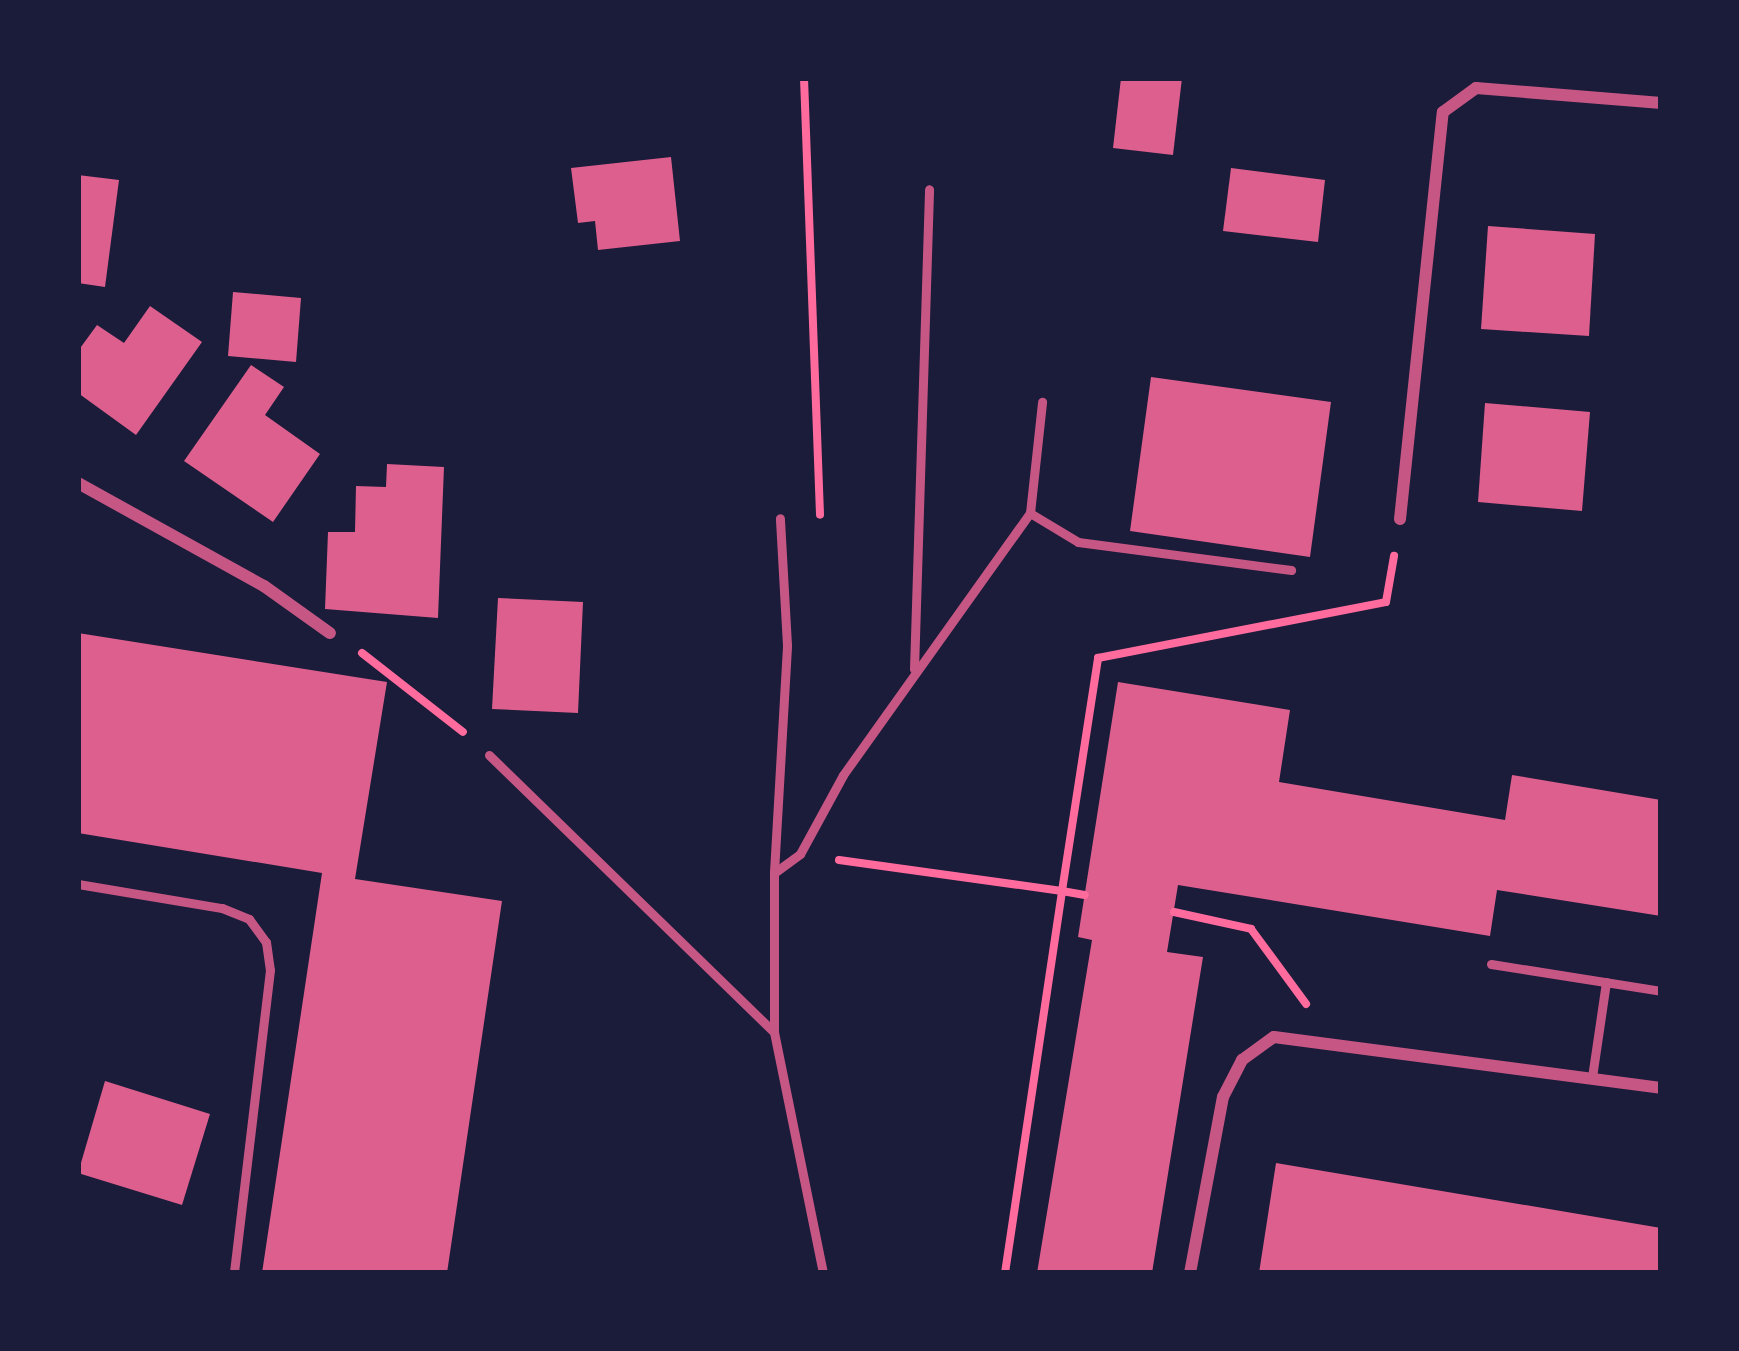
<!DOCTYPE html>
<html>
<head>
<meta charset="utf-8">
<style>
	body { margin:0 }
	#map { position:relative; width:1739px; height:1351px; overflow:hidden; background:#1b1b3a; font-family:Mulish,sans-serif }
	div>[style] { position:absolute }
	.building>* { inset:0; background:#dd5f8e }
	.path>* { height:8px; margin:-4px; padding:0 4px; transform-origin:4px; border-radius:4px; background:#ff6b9d }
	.service>* { height:9px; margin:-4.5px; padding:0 4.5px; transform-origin:4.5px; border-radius:4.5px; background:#c65784 }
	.minor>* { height:12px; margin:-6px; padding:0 6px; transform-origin:6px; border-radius:6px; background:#c65784 }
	span { translate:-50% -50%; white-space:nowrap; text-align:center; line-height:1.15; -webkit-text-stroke:9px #1b1b3a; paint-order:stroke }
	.frame { position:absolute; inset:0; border:81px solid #1b1b3a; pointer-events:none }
</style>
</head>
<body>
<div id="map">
	<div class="building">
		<i style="clip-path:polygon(1121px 78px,1182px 78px,1173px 155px,1113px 148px)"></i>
		<i style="clip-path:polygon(671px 157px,680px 241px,598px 250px,595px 221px,578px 223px,571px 168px)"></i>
		<i style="clip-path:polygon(1231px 168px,1325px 180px,1318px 242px,1223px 231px)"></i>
		<i style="clip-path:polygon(78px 175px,119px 180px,105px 287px,78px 283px)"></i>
		<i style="clip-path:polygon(1488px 226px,1595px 234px,1589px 336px,1481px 329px)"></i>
		<i style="clip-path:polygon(233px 292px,301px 298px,296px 362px,228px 356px)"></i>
		<i style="clip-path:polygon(150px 306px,202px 342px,136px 435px,78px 393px,78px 351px,97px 325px,124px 343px)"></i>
		<i style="clip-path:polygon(251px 365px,284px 387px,265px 415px,320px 454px,273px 522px,184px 461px)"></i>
		<i style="clip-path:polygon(1151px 377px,1331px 402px,1310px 557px,1130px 531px)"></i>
		<i style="clip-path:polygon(1485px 403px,1590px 412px,1582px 511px,1478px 502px)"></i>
		<i style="clip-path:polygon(387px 464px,444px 467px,438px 618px,325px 609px,328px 532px,355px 532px,356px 486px,386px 487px)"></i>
		<i style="clip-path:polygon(498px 598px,583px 602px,578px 713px,492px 709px)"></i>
		<i style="clip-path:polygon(78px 633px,387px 682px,355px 879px,502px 901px,447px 1273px,262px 1273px,322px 873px,78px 833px)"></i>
		<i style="clip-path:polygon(1118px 682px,1290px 710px,1279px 782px,1505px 820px,1512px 775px,1661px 800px,1661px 916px,1497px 890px,1490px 936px,1178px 885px,1167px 952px,1203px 957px,1152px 1273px,1037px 1273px,1092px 940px,1078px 937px)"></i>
		<i style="clip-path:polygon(105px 1081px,210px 1114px,182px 1205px,78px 1173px)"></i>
		<i style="clip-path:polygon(1276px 1163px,1661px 1228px,1661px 1273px,1259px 1273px)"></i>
	</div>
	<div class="path">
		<i style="left:804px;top:78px;width:437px;rotate:87.9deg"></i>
		<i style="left:362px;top:653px;width:128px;rotate:38deg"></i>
		<i style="left:839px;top:860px;width:225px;rotate:7.9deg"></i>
		<i style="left:1062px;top:891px;width:236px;rotate:-81.2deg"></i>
		<i style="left:1098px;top:658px;width:293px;rotate:-11deg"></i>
		<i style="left:1386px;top:602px;width:47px;rotate:-80.1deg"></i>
		<i style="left:1174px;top:912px;width:79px;rotate:12.4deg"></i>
		<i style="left:1251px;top:929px;width:93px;rotate:53.7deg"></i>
		<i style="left:1005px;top:1273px;width:386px;rotate:-81.5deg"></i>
		<i style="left:1062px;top:891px;width:23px;rotate:10deg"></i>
	</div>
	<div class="service">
		<i style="left:1030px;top:513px;width:56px;rotate:31.1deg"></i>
		<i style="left:1078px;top:542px;width:215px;rotate:7.5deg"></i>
		<i style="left:914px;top:669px;width:480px;rotate:-88.2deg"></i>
		<i style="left:489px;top:755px;width:397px;rotate:44.2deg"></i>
		<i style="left:774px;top:872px;width:227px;rotate:-86.7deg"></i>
		<i style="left:787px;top:645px;width:127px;rotate:-93.2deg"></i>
		<i style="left:78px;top:884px;width:146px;rotate:9.5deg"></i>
		<i style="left:222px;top:908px;width:29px;rotate:22deg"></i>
		<i style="left:249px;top:919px;width:29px;rotate:54deg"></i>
		<i style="left:266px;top:942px;width:28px;rotate:82deg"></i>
		<i style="left:270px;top:970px;width:305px;rotate:96.8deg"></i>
		<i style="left:1491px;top:964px;width:172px;rotate:9deg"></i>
		<i style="left:1592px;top:1077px;width:96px;rotate:-81.6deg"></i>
		<i style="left:823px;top:1273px;width:246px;rotate:-101.5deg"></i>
		<i style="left:774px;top:1032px;width:159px;rotate:-90deg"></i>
		<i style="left:774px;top:873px;width:32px;rotate:-36deg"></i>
		<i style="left:800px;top:854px;width:90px;rotate:-61.4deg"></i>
		<i style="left:843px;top:775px;width:322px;rotate:-54.5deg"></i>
		<i style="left:1030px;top:513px;width:112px;rotate:-83.8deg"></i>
	</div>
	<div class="minor">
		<i style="left:78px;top:483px;width:213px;rotate:29deg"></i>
		<i style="left:264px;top:586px;width:81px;rotate:35.5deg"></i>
		<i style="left:1400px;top:519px;width:409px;rotate:-84deg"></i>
		<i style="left:1443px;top:112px;width:41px;rotate:-36deg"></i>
		<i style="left:1476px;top:88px;width:186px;rotate:4.6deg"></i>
		<i style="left:1190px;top:1273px;width:179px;rotate:-79.4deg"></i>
		<i style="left:1223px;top:1097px;width:42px;rotate:-62.8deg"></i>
		<i style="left:1242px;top:1060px;width:39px;rotate:-36deg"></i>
		<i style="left:1274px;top:1037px;width:390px;rotate:7.5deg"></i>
	</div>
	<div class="frame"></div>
</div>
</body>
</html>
